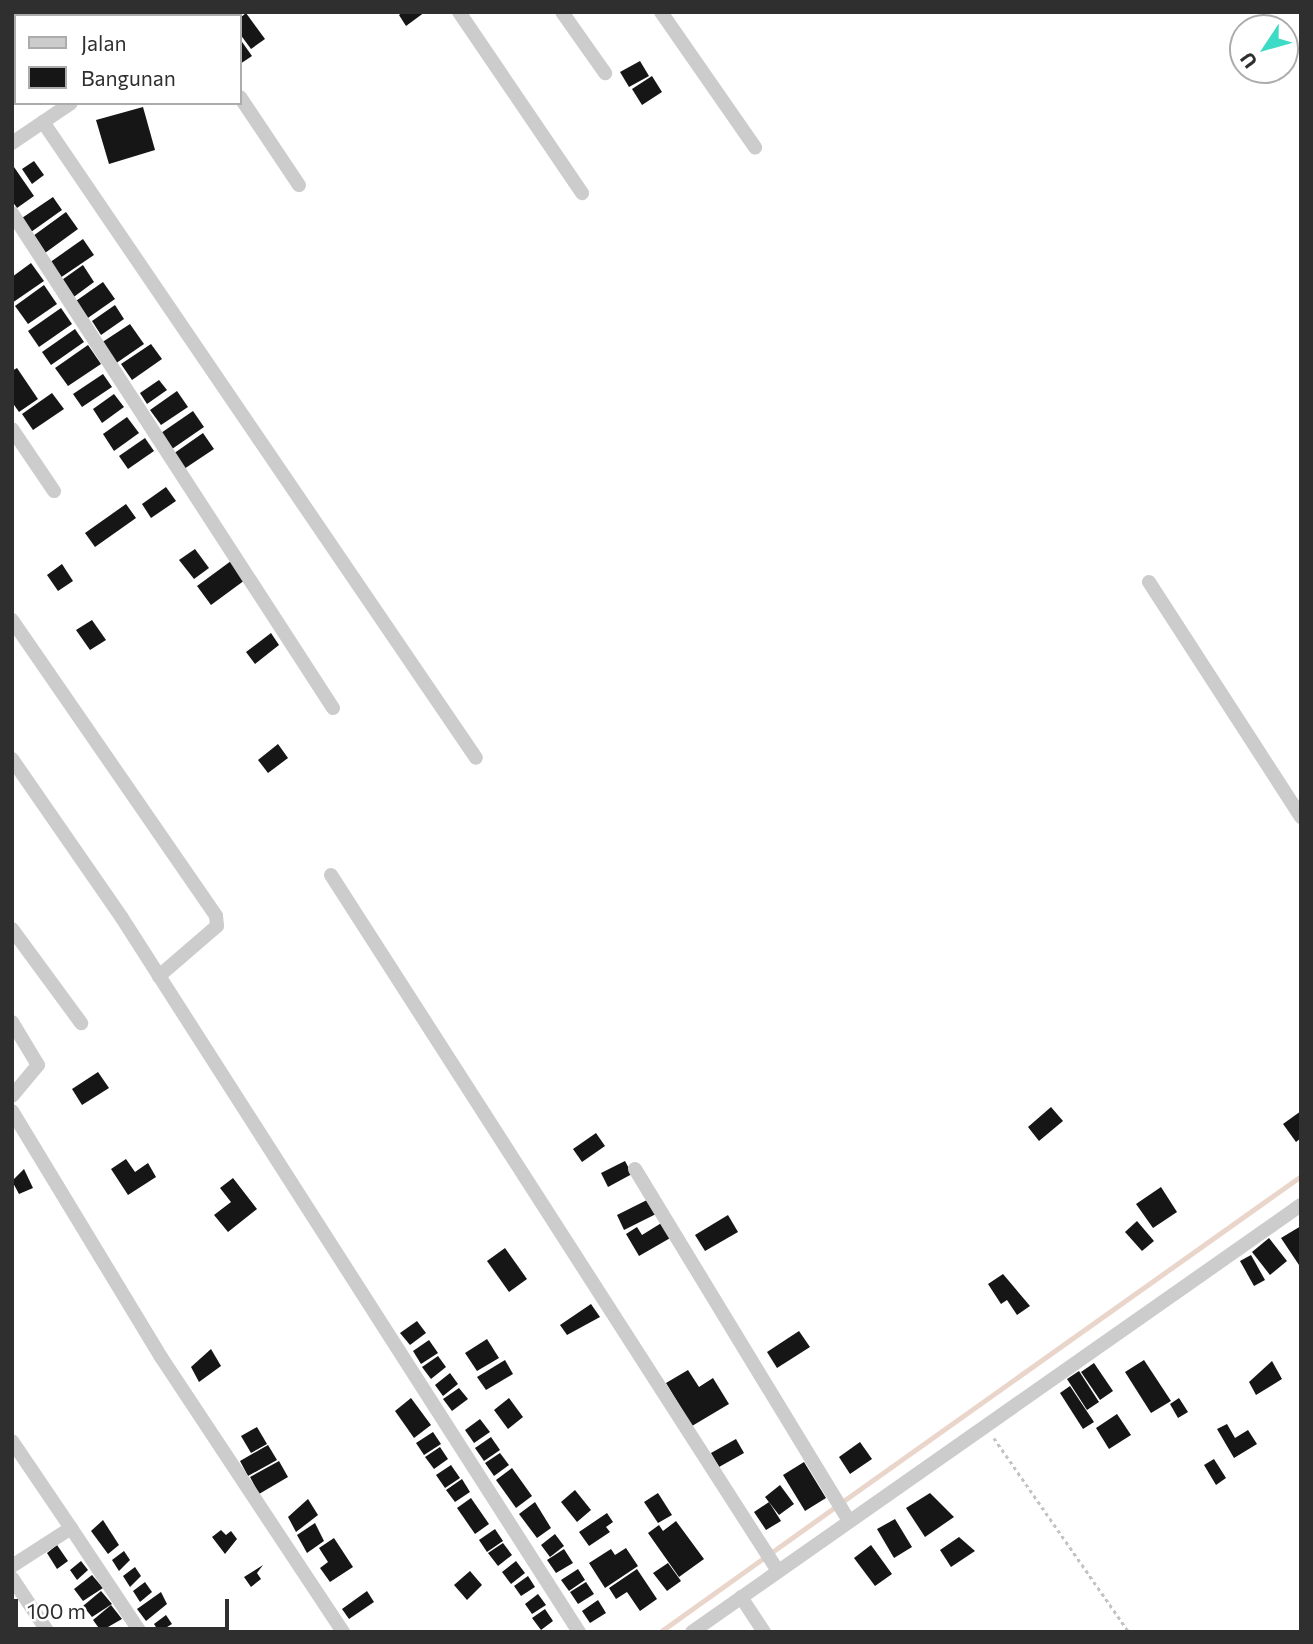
<!DOCTYPE html>
<html>
<head>
<meta charset="utf-8">
<style>
	body { margin:0 }
	#map { position:relative; width:1313px; height:1644px; overflow:hidden; background:#fff; font-family:Commissioner,sans-serif }
	div>[style] { position:absolute }
	.stream>* { height:4.5px; margin:-2.25px; padding:0 2.25px; transform-origin:2.25px; border-radius:2.25px; background:#ead5cb }
	.building>* { inset:0; background:#161616 }
	.path>* { height:2.5px; margin-top:-1.25px; transform-origin:0; background:repeating-linear-gradient(90deg,#c3c3c3 0 3.5px,transparent 0 7px) }
	.minor>* { height:14px; margin:-7px; padding:0 7px; transform-origin:7px; border-radius:7px; background:#ccc }
	span { translate:-50% -50%; white-space:nowrap; text-align:center; line-height:1.15; -webkit-text-stroke:7px #fff; paint-order:stroke }
	.frame { position:absolute; inset:0; border:14px solid #2f2f2f; pointer-events:none }
	.legend { position:absolute; left:14px; top:14px; width:228px; height:91px; box-sizing:border-box; background:#fff; border:2px solid #acacac; margin:0; padding:9px 12px; list-style:none; font-size:21px; color:#2f2f2f }
	.legend li { display:flex; align-items:center; gap:14px; height:35px }
	.legend b { width:35px; border:2px solid #acacac }
	.north { position:absolute; left:1229px; top:14px; width:70px; height:70px; box-sizing:border-box; background:#fff; border:2px solid #acacac; border-radius:50%; rotate:234deg; font-size:19px; font-weight:700; line-height:28px; text-align:center; color:#2f2f2f }
	.north::after { content:''; display:block; margin:auto; width:24px; height:32px; background:#3bdbc5; clip-path:polygon(50% 0,100% 100%,50% 72%,0 100%) }
	.scale { position:absolute; left:14px; top:1599px; width:215px; height:32px; box-sizing:border-box; border:4px solid #2f2f2f; border-top:0; padding-left:9px; font-size:21px; line-height:24px; white-space:nowrap; color:#2f2f2f; -webkit-text-stroke:5px #fff; paint-order:stroke }
</style>
</head>
<body>
<div id="map">
	<div class="stream">
		<i style="left:842px;top:1502px;width:563px;rotate:-35.38deg"></i>
		<i style="left:660px;top:1632px;width:215px;rotate:-35.5deg"></i>
	</div>
	<div class="building">
		<i style="clip-path:polygon(403px 12px,425px 12px,406px 26px,399px 15px)"></i>
		<i style="clip-path:polygon(246px 13px,265px 39px,251px 49px,240px 34px,240px 18px)"></i>
		<i style="clip-path:polygon(240px 39px,252px 56px,240px 64px)"></i>
		<i style="clip-path:polygon(640px 61px,649px 76px,629px 87px,620px 72px)"></i>
		<i style="clip-path:polygon(652px 76px,662px 92px,642px 105px,632px 89px)"></i>
		<i style="clip-path:polygon(143px 107px,155px 150px,109px 164px,96px 120px)"></i>
		<i style="clip-path:polygon(34px 161px,44px 175px,32px 184px,22px 169px)"></i>
		<i style="clip-path:polygon(14px 167px,34px 196px,17px 208px,12px 201px)"></i>
		<i style="clip-path:polygon(53px 197px,62px 210px,31px 232px,22px 218px)"></i>
		<i style="clip-path:polygon(66px 212px,78px 229px,45px 253px,33px 236px)"></i>
		<i style="clip-path:polygon(83px 239px,94px 255px,60px 278px,49px 263px)"></i>
		<i style="clip-path:polygon(31px 263px,44px 281px,12px 303px,12px 277px)"></i>
		<i style="clip-path:polygon(83px 265px,94px 282px,71px 299px,59px 282px)"></i>
		<i style="clip-path:polygon(103px 282px,115px 299px,85px 320px,73px 303px)"></i>
		<i style="clip-path:polygon(44px 285px,57px 304px,28px 324px,15px 306px)"></i>
		<i style="clip-path:polygon(115px 305px,124px 319px,101px 335px,92px 321px)"></i>
		<i style="clip-path:polygon(61px 308px,72px 324px,39px 347px,28px 331px)"></i>
		<i style="clip-path:polygon(130px 324px,144px 344px,115px 364px,101px 343px)"></i>
		<i style="clip-path:polygon(75px 329px,84px 342px,51px 365px,42px 352px)"></i>
		<i style="clip-path:polygon(151px 344px,162px 359px,132px 380px,121px 364px)"></i>
		<i style="clip-path:polygon(88px 345px,101px 364px,68px 386px,55px 368px)"></i>
		<i style="clip-path:polygon(17px 368px,38px 399px,19px 412px,12px 402px,12px 371px)"></i>
		<i style="clip-path:polygon(103px 374px,112px 387px,82px 407px,73px 394px)"></i>
		<i style="clip-path:polygon(159px 380px,167px 390px,147px 404px,140px 393px)"></i>
		<i style="clip-path:polygon(177px 391px,188px 407px,161px 425px,150px 410px)"></i>
		<i style="clip-path:polygon(52px 393px,64px 409px,33px 430px,22px 414px)"></i>
		<i style="clip-path:polygon(114px 394px,124px 407px,102px 423px,93px 409px)"></i>
		<i style="clip-path:polygon(193px 411px,204px 427px,172px 449px,161px 433px)"></i>
		<i style="clip-path:polygon(127px 417px,139px 433px,114px 451px,103px 434px)"></i>
		<i style="clip-path:polygon(203px 433px,214px 449px,184px 469px,173px 454px)"></i>
		<i style="clip-path:polygon(145px 438px,154px 451px,128px 469px,119px 456px)"></i>
		<i style="clip-path:polygon(166px 487px,176px 501px,151px 518px,142px 504px)"></i>
		<i style="clip-path:polygon(126px 504px,136px 518px,95px 547px,85px 533px)"></i>
		<i style="clip-path:polygon(195px 549px,209px 568px,194px 579px,179px 560px)"></i>
		<i style="clip-path:polygon(231px 561px,245px 580px,211px 605px,197px 586px)"></i>
		<i style="clip-path:polygon(62px 564px,73px 581px,58px 591px,47px 575px)"></i>
		<i style="clip-path:polygon(92px 620px,106px 640px,90px 650px,76px 630px)"></i>
		<i style="clip-path:polygon(271px 633px,279px 645px,255px 664px,246px 652px)"></i>
		<i style="clip-path:polygon(278px 744px,288px 758px,268px 773px,258px 760px)"></i>
		<i style="clip-path:polygon(98px 1072px,109px 1088px,82px 1105px,72px 1089px)"></i>
		<i style="clip-path:polygon(1051px 1107px,1063px 1121px,1039px 1141px,1028px 1127px)"></i>
		<i style="clip-path:polygon(1301px 1111px,1301px 1138px,1296px 1142px,1283px 1124px)"></i>
		<i style="clip-path:polygon(596px 1133px,605px 1146px,582px 1162px,573px 1149px)"></i>
		<i style="clip-path:polygon(126px 1159px,135px 1172px,148px 1163px,156px 1177px,128px 1195px,111px 1169px)"></i>
		<i style="clip-path:polygon(625px 1161px,632px 1174px,608px 1187px,601px 1173px)"></i>
		<i style="clip-path:polygon(24px 1169px,33px 1188px,19px 1194px,12px 1181px)"></i>
		<i style="clip-path:polygon(233px 1178px,257px 1209px,228px 1232px,214px 1215px,231px 1202px,220px 1188px)"></i>
		<i style="clip-path:polygon(1161px 1187px,1177px 1212px,1153px 1228px,1136px 1204px)"></i>
		<i style="clip-path:polygon(649px 1199px,656px 1214px,624px 1230px,617px 1215px)"></i>
		<i style="clip-path:polygon(728px 1215px,738px 1232px,705px 1251px,695px 1235px)"></i>
		<i style="clip-path:polygon(1137px 1221px,1154px 1241px,1142px 1251px,1125px 1232px)"></i>
		<i style="clip-path:polygon(663px 1222px,672px 1237px,639px 1256px,626px 1234px,637px 1227px,642px 1235px)"></i>
		<i style="clip-path:polygon(1301px 1226px,1301px 1264px,1299px 1265px,1281px 1238px)"></i>
		<i style="clip-path:polygon(1269px 1238px,1287px 1261px,1270px 1275px,1252px 1252px)"></i>
		<i style="clip-path:polygon(505px 1248px,527px 1279px,509px 1292px,487px 1261px)"></i>
		<i style="clip-path:polygon(1251px 1255px,1265px 1280px,1254px 1286px,1240px 1261px)"></i>
		<i style="clip-path:polygon(1003px 1274px,1030px 1306px,1017px 1315px,1007px 1300px,1001px 1304px,988px 1284px)"></i>
		<i style="clip-path:polygon(591px 1304px,600px 1317px,567px 1335px,560px 1325px)"></i>
		<i style="clip-path:polygon(417px 1321px,426px 1333px,410px 1345px,400px 1333px)"></i>
		<i style="clip-path:polygon(799px 1331px,810px 1347px,777px 1368px,767px 1352px)"></i>
		<i style="clip-path:polygon(487px 1339px,499px 1358px,477px 1371px,465px 1353px)"></i>
		<i style="clip-path:polygon(429px 1340px,438px 1353px,421px 1364px,413px 1351px)"></i>
		<i style="clip-path:polygon(211px 1349px,221px 1366px,199px 1382px,191px 1367px)"></i>
		<i style="clip-path:polygon(438px 1356px,446px 1367px,431px 1379px,422px 1367px)"></i>
		<i style="clip-path:polygon(505px 1360px,513px 1374px,486px 1390px,477px 1377px)"></i>
		<i style="clip-path:polygon(1144px 1360px,1171px 1401px,1151px 1413px,1125px 1372px)"></i>
		<i style="clip-path:polygon(1272px 1361px,1282px 1379px,1256px 1395px,1249px 1382px)"></i>
		<i style="clip-path:polygon(1094px 1363px,1113px 1391px,1100px 1400px,1081px 1372px)"></i>
		<i style="clip-path:polygon(688px 1370px,699px 1387px,713px 1378px,729px 1404px,692px 1426px,666px 1383px)"></i>
		<i style="clip-path:polygon(1079px 1371px,1099px 1402px,1087px 1410px,1067px 1379px)"></i>
		<i style="clip-path:polygon(450px 1373px,458px 1384px,443px 1396px,435px 1385px)"></i>
		<i style="clip-path:polygon(1070px 1386px,1094px 1422px,1083px 1429px,1060px 1393px)"></i>
		<i style="clip-path:polygon(459px 1388px,468px 1399px,452px 1411px,443px 1399px)"></i>
		<i style="clip-path:polygon(411px 1398px,431px 1425px,414px 1438px,395px 1411px)"></i>
		<i style="clip-path:polygon(509px 1398px,523px 1417px,508px 1429px,494px 1410px)"></i>
		<i style="clip-path:polygon(1179px 1398px,1188px 1412px,1178px 1418px,1170px 1404px)"></i>
		<i style="clip-path:polygon(1117px 1414px,1131px 1435px,1109px 1449px,1096px 1428px)"></i>
		<i style="clip-path:polygon(480px 1419px,490px 1432px,474px 1443px,465px 1430px)"></i>
		<i style="clip-path:polygon(1227px 1424px,1235px 1438px,1248px 1430px,1257px 1444px,1234px 1458px,1217px 1429px)"></i>
		<i style="clip-path:polygon(257px 1427px,267px 1444px,251px 1453px,241px 1436px)"></i>
		<i style="clip-path:polygon(433px 1432px,441px 1444px,424px 1455px,416px 1443px)"></i>
		<i style="clip-path:polygon(491px 1437px,500px 1450px,484px 1461px,475px 1448px)"></i>
		<i style="clip-path:polygon(736px 1439px,744px 1453px,719px 1467px,711px 1453px)"></i>
		<i style="clip-path:polygon(860px 1442px,872px 1459px,850px 1474px,839px 1457px)"></i>
		<i style="clip-path:polygon(268px 1445px,277px 1460px,248px 1476px,240px 1461px)"></i>
		<i style="clip-path:polygon(440px 1447px,448px 1459px,434px 1469px,425px 1457px)"></i>
		<i style="clip-path:polygon(500px 1453px,509px 1465px,494px 1476px,485px 1463px)"></i>
		<i style="clip-path:polygon(1214px 1459px,1226px 1478px,1216px 1485px,1204px 1465px)"></i>
		<i style="clip-path:polygon(279px 1461px,288px 1477px,259px 1494px,250px 1477px)"></i>
		<i style="clip-path:polygon(804px 1462px,826px 1498px,805px 1511px,783px 1475px)"></i>
		<i style="clip-path:polygon(451px 1465px,460px 1478px,445px 1488px,436px 1475px)"></i>
		<i style="clip-path:polygon(512px 1468px,532px 1496px,516px 1508px,496px 1480px)"></i>
		<i style="clip-path:polygon(462px 1479px,470px 1492px,455px 1502px,446px 1490px)"></i>
		<i style="clip-path:polygon(780px 1485px,794px 1504px,779px 1515px,765px 1497px)"></i>
		<i style="clip-path:polygon(575px 1490px,591px 1510px,577px 1522px,561px 1502px)"></i>
		<i style="clip-path:polygon(658px 1493px,672px 1515px,658px 1523px,644px 1502px)"></i>
		<i style="clip-path:polygon(930px 1493px,954px 1517px,925px 1537px,906px 1508px)"></i>
		<i style="clip-path:polygon(471px 1498px,489px 1524px,475px 1534px,457px 1508px)"></i>
		<i style="clip-path:polygon(308px 1499px,318px 1515px,296px 1532px,288px 1517px)"></i>
		<i style="clip-path:polygon(535px 1502px,551px 1528px,537px 1538px,519px 1514px)"></i>
		<i style="clip-path:polygon(769px 1502px,781px 1521px,766px 1530px,754px 1512px)"></i>
		<i style="clip-path:polygon(607px 1513px,613px 1522px,606px 1527px,610px 1532px,589px 1546px,579px 1532px)"></i>
		<i style="clip-path:polygon(895px 1519px,912px 1547px,894px 1558px,877px 1529px)"></i>
		<i style="clip-path:polygon(103px 1520px,119px 1545px,108px 1554px,91px 1531px)"></i>
		<i style="clip-path:polygon(676px 1521px,704px 1559px,679px 1577px,648px 1533px,659px 1525px,663px 1531px)"></i>
		<i style="clip-path:polygon(315px 1523px,324px 1541px,307px 1553px,297px 1535px)"></i>
		<i style="clip-path:polygon(495px 1529px,503px 1541px,487px 1552px,479px 1540px)"></i>
		<i style="clip-path:polygon(221px 1530px,226px 1535px,231px 1531px,237px 1539px,225px 1554px,212px 1537px)"></i>
		<i style="clip-path:polygon(555px 1534px,564px 1546px,550px 1557px,541px 1545px)"></i>
		<i style="clip-path:polygon(959px 1537px,975px 1551px,951px 1567px,940px 1550px)"></i>
		<i style="clip-path:polygon(334px 1538px,353px 1567px,330px 1582px,320px 1568px,328px 1562px,319px 1548px)"></i>
		<i style="clip-path:polygon(503px 1543px,512px 1555px,498px 1566px,488px 1553px)"></i>
		<i style="clip-path:polygon(57px 1545px,68px 1561px,57px 1569px,47px 1553px)"></i>
		<i style="clip-path:polygon(871px 1545px,892px 1574px,875px 1586px,854px 1558px)"></i>
		<i style="clip-path:polygon(626px 1548px,638px 1566px,605px 1588px,589px 1563px,611px 1549px,615px 1555px)"></i>
		<i style="clip-path:polygon(564px 1549px,573px 1563px,556px 1573px,547px 1560px)"></i>
		<i style="clip-path:polygon(124px 1551px,130px 1560px,119px 1571px,112px 1560px)"></i>
		<i style="clip-path:polygon(81px 1561px,88px 1570px,77px 1580px,70px 1570px)"></i>
		<i style="clip-path:polygon(516px 1561px,525px 1573px,511px 1584px,502px 1572px)"></i>
		<i style="clip-path:polygon(668px 1563px,681px 1581px,667px 1591px,653px 1573px)"></i>
		<i style="clip-path:polygon(263px 1565px,257px 1573px,261px 1579px,251px 1587px,244px 1577px)"></i>
		<i style="clip-path:polygon(135px 1567px,141px 1576px,130px 1587px,123px 1576px)"></i>
		<i style="clip-path:polygon(578px 1569px,585px 1580px,569px 1591px,561px 1580px)"></i>
		<i style="clip-path:polygon(637px 1569px,657px 1599px,640px 1611px,627px 1592px,616px 1599px,609px 1588px)"></i>
		<i style="clip-path:polygon(470px 1571px,482px 1585px,467px 1600px,454px 1585px)"></i>
		<i style="clip-path:polygon(92px 1575px,103px 1588px,83px 1601px,74px 1589px)"></i>
		<i style="clip-path:polygon(528px 1576px,535px 1587px,521px 1596px,514px 1586px)"></i>
		<i style="clip-path:polygon(145px 1582px,152px 1592px,140px 1602px,133px 1591px)"></i>
		<i style="clip-path:polygon(586px 1582px,594px 1594px,578px 1604px,570px 1592px)"></i>
		<i style="clip-path:polygon(101px 1591px,112px 1604px,92px 1617px,83px 1606px)"></i>
		<i style="clip-path:polygon(367px 1591px,374px 1602px,349px 1619px,342px 1609px)"></i>
		<i style="clip-path:polygon(161px 1592px,167px 1604px,146px 1621px,137px 1609px)"></i>
		<i style="clip-path:polygon(538px 1594px,546px 1605px,532px 1614px,525px 1604px)"></i>
		<i style="clip-path:polygon(598px 1600px,606px 1613px,590px 1623px,582px 1611px)"></i>
		<i style="clip-path:polygon(111px 1605px,122px 1619px,101px 1631px,93px 1620px)"></i>
		<i style="clip-path:polygon(545px 1609px,553px 1621px,541px 1630px,532px 1618px)"></i>
		<i style="clip-path:polygon(166px 1615px,172px 1624px,159px 1632px,154px 1624px)"></i>
	</div>
	<div class="path">
		<i style="left:994px;top:1438px;width:236px;rotate:55.2deg"></i>
	</div>
	<div class="minor">
		<i style="left:459px;top:12px;width:219px;rotate:55.8deg"></i>
		<i style="left:562px;top:12px;width:75px;rotate:54.8deg"></i>
		<i style="left:661px;top:12px;width:165px;rotate:55.2deg"></i>
		<i style="left:201px;top:16px;width:6px;rotate:-39deg"></i>
		<i style="left:240px;top:97px;width:106px;rotate:56.2deg"></i>
		<i style="left:43px;top:122px;width:769px;rotate:55.75deg"></i>
		<i style="left:12px;top:143px;width:71px;rotate:-34.1deg"></i>
		<i style="left:12px;top:213px;width:590px;rotate:57.04deg"></i>
		<i style="left:12px;top:429px;width:75px;rotate:55.9deg"></i>
		<i style="left:1149px;top:582px;width:280px;rotate:57.1deg"></i>
		<i style="left:12px;top:620px;width:359px;rotate:55.4deg"></i>
		<i style="left:216px;top:916px;width:10px;rotate:84deg"></i>
		<i style="left:217px;top:926px;width:77px;rotate:139.2deg"></i>
		<i style="left:12px;top:759px;width:193px;rotate:55.3deg"></i>
		<i style="left:122px;top:918px;width:848px;rotate:57.38deg"></i>
		<i style="left:331px;top:875px;width:827px;rotate:57.29deg"></i>
		<i style="left:12px;top:929px;width:117px;rotate:53.7deg"></i>
		<i style="left:12px;top:1022px;width:50px;rotate:58.8deg"></i>
		<i style="left:38px;top:1065px;width:40px;rotate:130deg"></i>
		<i style="left:12px;top:1111px;width:288px;rotate:58.8deg"></i>
		<i style="left:161px;top:1357px;width:330px;rotate:56.5deg"></i>
		<i style="left:635px;top:1169px;width:411px;rotate:58.7deg"></i>
		<i style="left:12px;top:1441px;width:105px;rotate:55.9deg"></i>
		<i style="left:71px;top:1528px;width:70px;rotate:147.2deg"></i>
		<i style="left:71px;top:1528px;width:125px;rotate:56.4deg"></i>
		<i style="left:12px;top:1578px;width:65px;rotate:56.3deg"></i>
		<i style="left:741px;top:1597px;width:42px;rotate:56.7deg"></i>
		<i style="left:692px;top:1632px;width:744px;rotate:-35.04deg"></i>
	</div>
	<div class="frame"></div>
	<ul class="legend">
	<li><b style="height:9px;background:#ccc"></b>Jalan</li>
	<li><b style="height:19px;background:#161616"></b>Bangunan</li>
	</ul>
	<div class="north">U</div>
	<div class="scale">100 m</div>
</div>
</body>
</html>
